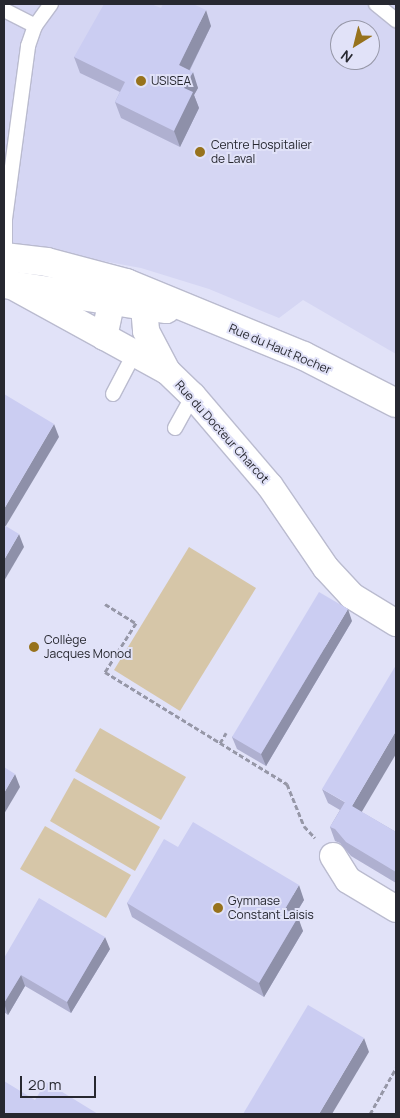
<!DOCTYPE html>
<html>
<head>
<meta charset="utf-8">
<style>
	body { margin:0 }
	#map { position:relative; width:400px; height:1118px; overflow:hidden; background:#e1e2f8; font-family:Manrope,sans-serif }
	div>[style] { position:absolute }
	.built>* { inset:0; background:#d5d6f3 }
	.green>* { inset:0; background:#d6c6a8 }
	.path>* { height:3px; margin-top:-1.5px; transform-origin:0; background:repeating-linear-gradient(90deg,#9697a7 0 5px,transparent 0 7.5px) }
	.roads { filter:drop-shadow(1px 0 #babbcf) drop-shadow(-1px 0 #babbcf) drop-shadow(0 1px #babbcf) drop-shadow(0 -1px #babbcf) }
	.service>* { height:14px; margin:-7px; padding:0 7px; transform-origin:7px; border-radius:7px; background:#fff }
	.minor>* { height:26px; margin:-13px; padding:0 13px; transform-origin:13px; border-radius:13px; background:#fff }
	.tertiary>* { height:28px; margin:-14px; padding:0 14px; transform-origin:14px; border-radius:14px; background:#fff }
	.wall>* { inset:0; background:#afb0d0 }
	.shaded-wall>* { inset:0; background:#8e90a9 }
	.building>* { inset:0; background:#cbcdf2 }
	.dots>* { width:14px; height:14px; translate:-50% -50%; box-sizing:border-box; border:2px solid #e1e2f8; border-radius:50% }
	span { translate:-50% -50%; white-space:nowrap; text-align:center; line-height:1.15; -webkit-text-stroke:4px #e1e2f8; paint-order:stroke }
	.poi-label { font-size:12px; color:#272830 }
	.left { translate:0 -50%; text-align:left }
	.street-label { font-size:12px; color:#272830 }
	.frame { position:absolute; inset:0; border:5px solid #272830; pointer-events:none }
	.north { position:absolute; left:330px; top:20px; width:50px; height:50px; box-sizing:border-box; background:#e1e2f8; border:1px solid #9798a8; border-radius:50%; rotate:216deg; font-size:14px; font-weight:700; line-height:20px; text-align:center; color:#272830 }
	.north::after { content:''; display:block; margin:auto; width:18px; height:22px; background:#97721c; clip-path:polygon(50% 0,100% 100%,50% 72%,0 100%) }
	.scale { position:absolute; left:20px; top:1076px; width:76px; height:22px; box-sizing:border-box; border:2px solid #272830; border-top:0; padding-left:6px; font-size:15px; line-height:18px; white-space:nowrap; color:#272830; -webkit-text-stroke:4px #e1e2f8; paint-order:stroke }
</style>
</head>
<body>
<div id="map">
	<div class="built">
		<i style="clip-path:polygon(evenodd,4px 4px,396px 4px,396px 354px,303px 300px,279px 318px,209px 289px,141px 268px,4px 243px,4px 4px,340px 30px,370px 30px,370px 60px,340px 60px,340px 30px)"></i>
	</div>
	<div class="green">
		<i style="clip-path:polygon(189px 547px,256px 588px,180px 711px,114px 670px)"></i>
		<i style="clip-path:polygon(100px 728px,186px 777px,161px 820px,75px 771px)"></i>
		<i style="clip-path:polygon(74px 778px,160px 827px,135px 871px,50px 821px)"></i>
		<i style="clip-path:polygon(45px 826px,131px 875px,106px 918px,20px 869px)"></i>
	</div>
	<div class="path">
		<i style="left:105px;top:604px;width:36px;rotate:32deg"></i>
		<i style="left:136px;top:623px;width:58px;rotate:122.3deg"></i>
		<i style="left:105px;top:672px;width:214px;rotate:31.6deg"></i>
		<i style="left:287px;top:784px;width:45px;rotate:68deg"></i>
		<i style="left:304px;top:826px;width:16px;rotate:47deg"></i>
		<i style="left:220px;top:743px;width:12px;rotate:-59deg"></i>
		<i style="left:370px;top:1114px;width:53px;rotate:-60.5deg"></i>
	</div>
	<div class="roads">
		<div class="service">
			<i style="left:376px;top:4px;width:26px;rotate:39deg"></i>
			<i style="left:4px;top:10px;width:35px;rotate:27deg"></i>
			<i style="left:5px;top:262px;width:43px;rotate:-90deg"></i>
			<i style="left:5px;top:219px;width:175px;rotate:-82.4deg"></i>
			<i style="left:28px;top:46px;width:21px;rotate:-71deg"></i>
			<i style="left:35px;top:26px;width:27px;rotate:-54deg"></i>
			<i style="left:113px;top:394px;width:52px;rotate:-62.4deg"></i>
			<i style="left:175px;top:428px;width:37px;rotate:-61deg"></i>
		</div>
		<div class="minor">
			<i style="left:14px;top:287px;width:175px;rotate:28.8deg"></i>
			<i style="left:167px;top:371px;width:36px;rotate:44deg"></i>
			<i style="left:193px;top:396px;width:118px;rotate:49.5deg"></i>
			<i style="left:270px;top:486px;width:99px;rotate:55.7deg"></i>
			<i style="left:326px;top:568px;width:38px;rotate:47deg"></i>
			<i style="left:352px;top:596px;width:52px;rotate:31.5deg"></i>
			<i style="left:104px;top:337px;width:35px;rotate:-78deg"></i>
			<i style="left:111px;top:303px;width:25px;rotate:-53deg"></i>
			<i style="left:126px;top:283px;width:30px;rotate:53deg"></i>
			<i style="left:144px;top:307px;width:24px;rotate:85deg"></i>
			<i style="left:146px;top:331px;width:45px;rotate:62.3deg"></i>
			<i style="left:333px;top:856px;width:28px;rotate:58deg"></i>
			<i style="left:348px;top:880px;width:56px;rotate:31.1deg"></i>
		</div>
		<div class="tertiary">
			<i style="left:4px;top:257px;width:43px;rotate:6.6deg"></i>
			<i style="left:47px;top:262px;width:82px;rotate:14.9deg"></i>
			<i style="left:126px;top:283px;width:192px;rotate:22.3deg"></i>
			<i style="left:304px;top:356px;width:103px;rotate:27.1deg"></i>
			<i style="left:4px;top:284px;width:164px;rotate:8.8deg"></i>
		</div>
	</div>
	<div class="wall">
		<i style="clip-path:polygon(161px 8px,211px 26px,190px 70px,198px 88px,194px 95px,199px 108px,180px 147px,121px 118px,115px 102px,120px 92px,80px 73px,74px 57px)"></i>
		<i style="clip-path:polygon(352px 621px,266px 766px,237px 749px,232px 737px)"></i>
		<i style="clip-path:polygon(322px 789px,396px 832px,396px 883px,351px 856px,340px 843px,335px 841px,330px 827px,340px 810px,328px 803px)"></i>
		<i style="clip-path:polygon(178px 847px,304px 900px,295px 915px,303px 931px,264px 997px,132px 917px,127px 903px)"></i>
		<i style="clip-path:polygon(110px 949px,71px 1013px,25px 986px,8px 1015px,4px 1012px,4px 958px)"></i>
	</div>
	<div class="shaded-wall">
		<i style="clip-path:polygon(206px 10px,211px 26px,184px 81px,179px 65px)"></i>
		<i style="clip-path:polygon(193px 72px,198px 88px,194px 95px,199px 108px,180px 147px,174px 131px,184px 88px)"></i>
		<i style="clip-path:polygon(54px 424px,59px 437px,4px 529px,4px 509px)"></i>
		<i style="clip-path:polygon(19px 534px,24px 547px,4px 581px,4px 560px)"></i>
		<i style="clip-path:polygon(348px 609px,352px 621px,266px 766px,261px 754px)"></i>
		<i style="clip-path:polygon(396px 731px,396px 754px,357px 820px,352px 806px)"></i>
		<i style="clip-path:polygon(15px 774px,20px 787px,4px 814px,4px 793px)"></i>
		<i style="clip-path:polygon(299px 885px,304px 900px,290px 923px,285px 909px)"></i>
		<i style="clip-path:polygon(298px 917px,303px 931px,264px 997px,259px 983px)"></i>
		<i style="clip-path:polygon(105px 937px,110px 949px,71px 1013px,67px 1002px)"></i>
		<i style="clip-path:polygon(21px 975px,25px 986px,8px 1015px,4px 1003px)"></i>
		<i style="clip-path:polygon(364px 1038px,369px 1052px,332px 1114px,319px 1114px)"></i>
	</div>
	<div class="building">
		<i style="clip-path:polygon(104px 4px,151px 4px,161px 8px,163px 4px,193px 4px,206px 10px,179px 65px,193px 72px,184px 88px,193px 92px,174px 131px,115px 102px,125px 82px,74px 57px)"></i>
		<i style="clip-path:polygon(4px 394px,54px 424px,4px 509px)"></i>
		<i style="clip-path:polygon(4px 525px,19px 534px,4px 560px)"></i>
		<i style="clip-path:polygon(319px 592px,348px 609px,261px 754px,232px 737px)"></i>
		<i style="clip-path:polygon(396px 665px,396px 731px,352px 806px,396px 832px,396px 872px,346px 842px,335px 829px,330px 827px,345px 802px,322px 789px)"></i>
		<i style="clip-path:polygon(4px 767px,15px 774px,4px 793px)"></i>
		<i style="clip-path:polygon(193px 822px,299px 885px,285px 909px,298px 917px,259px 983px,127px 903px,164px 839px,178px 847px)"></i>
		<i style="clip-path:polygon(39px 898px,105px 937px,67px 1002px,21px 975px,4px 1003px,4px 958px)"></i>
		<i style="clip-path:polygon(308px 1005px,364px 1038px,319px 1114px,243px 1114px)"></i>
		<i style="clip-path:polygon(4px 1081px,35px 1100px,46px 1082px,98px 1114px,4px 1114px)"></i>
	</div>
	<div class="dots">
		<i style="left:141px;top:81px;background:#97721c"></i>
		<i style="left:200px;top:152px;background:#97721c"></i>
		<i style="left:34px;top:647px;background:#97721c"></i>
		<i style="left:218px;top:908px;background:#97721c"></i>
	</div>
	<div class="poi-label">
		<span class="left" style="left:151px;top:81px">USISEA</span>
		<span class="left" style="left:211px;top:152px">Centre Hospitalier<br>de Laval</span>
		<span class="left" style="left:44px;top:647px">Collège<br>Jacques Monod</span>
		<span class="left" style="left:228px;top:908px">Gymnase<br>Constant Laisis</span>
	</div>
	<div class="street-label">
		<span style="left:280px;top:349px;rotate:23deg">Rue du Haut Rocher</span>
		<span style="left:222px;top:432px;rotate:48deg">Rue du Docteur Charcot</span>
	</div>
	<div class="frame"></div>
	<div class="north">N</div>
	<div class="scale">20 m</div>
</div>
</body>
</html>
